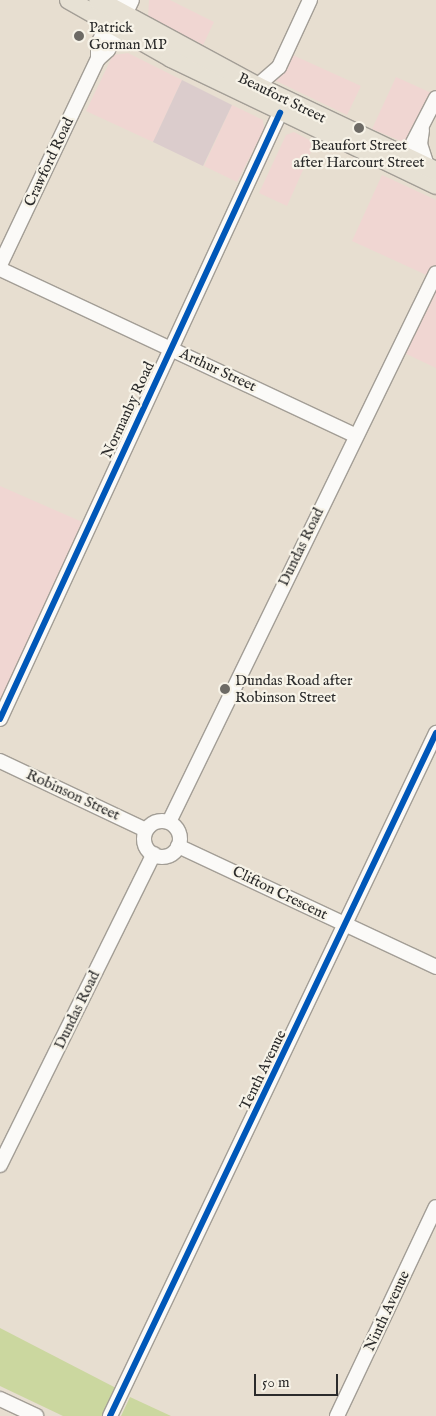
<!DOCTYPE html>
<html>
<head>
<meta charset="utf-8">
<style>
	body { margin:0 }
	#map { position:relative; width:436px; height:1416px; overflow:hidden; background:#e7ded0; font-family:"IM FELL English",serif }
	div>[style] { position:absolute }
	.built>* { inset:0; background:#f0d6d2 }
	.industrial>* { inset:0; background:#dbcccc }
	.green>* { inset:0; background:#cbd79f }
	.roads { filter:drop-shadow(1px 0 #a39e96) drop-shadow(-1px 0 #a39e96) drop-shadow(0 1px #a39e96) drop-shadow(0 -1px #a39e96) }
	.minor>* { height:14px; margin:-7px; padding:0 7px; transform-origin:7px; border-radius:7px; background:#fbfaf8 }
	.minor>.ring { margin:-7px; padding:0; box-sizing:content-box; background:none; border:14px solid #fbfaf8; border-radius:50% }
	.major>* { height:18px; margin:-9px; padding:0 9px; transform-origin:9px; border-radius:9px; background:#e7e1d4 }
	.cycleway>* { height:6px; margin:-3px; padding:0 3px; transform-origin:3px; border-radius:3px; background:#0057b8 }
	.dots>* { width:14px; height:14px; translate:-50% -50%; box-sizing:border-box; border:2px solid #f7f3e8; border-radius:50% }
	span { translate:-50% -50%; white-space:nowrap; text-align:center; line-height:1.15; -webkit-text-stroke:4.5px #f7f3e8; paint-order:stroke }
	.poi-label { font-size:15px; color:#2b2b2b }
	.left { translate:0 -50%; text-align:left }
	.street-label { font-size:15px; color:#2b2b2b }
	.scale { position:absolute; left:254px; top:1374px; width:84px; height:22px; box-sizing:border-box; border:2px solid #2b2b2b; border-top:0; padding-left:6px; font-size:15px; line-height:18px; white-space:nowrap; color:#2b2b2b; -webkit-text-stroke:4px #f7f3e8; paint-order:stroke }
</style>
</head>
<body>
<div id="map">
	<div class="built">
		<i style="clip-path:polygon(149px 0,170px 0,214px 22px,203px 45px,148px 17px)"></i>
		<i style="clip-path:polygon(286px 52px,361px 86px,347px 115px,268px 77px)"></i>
		<i style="clip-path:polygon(128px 53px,182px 80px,153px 142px,86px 111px,113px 55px)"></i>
		<i style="clip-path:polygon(396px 77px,436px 95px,422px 150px,372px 129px)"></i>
		<i style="clip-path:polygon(232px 105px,263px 120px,264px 129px,237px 182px,204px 166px)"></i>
		<i style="clip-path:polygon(294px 132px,315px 143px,287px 206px,259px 193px,286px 135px)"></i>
		<i style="clip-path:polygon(382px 175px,436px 200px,436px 368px,398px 350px,433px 278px,352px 241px)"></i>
		<i style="clip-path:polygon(0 486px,89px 525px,0 715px)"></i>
	</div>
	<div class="industrial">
		<i style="clip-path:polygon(182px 80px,232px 105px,203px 166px,153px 142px)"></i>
	</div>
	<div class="green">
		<i style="clip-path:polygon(0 1328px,118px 1389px,104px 1416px,63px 1416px,0 1386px)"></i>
		<i style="clip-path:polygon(130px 1397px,171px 1416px,121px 1416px)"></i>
	</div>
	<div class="roads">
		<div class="minor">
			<i style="left:98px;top:59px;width:15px;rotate:-90deg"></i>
			<i style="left:98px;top:44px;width:49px;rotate:-64.5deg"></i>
			<i style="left:257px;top:86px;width:29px;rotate:-41deg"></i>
			<i style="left:279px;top:67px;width:74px;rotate:-65.2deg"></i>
			<i style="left:422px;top:130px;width:14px;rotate:98deg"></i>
			<i style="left:420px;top:144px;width:23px;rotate:72deg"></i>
			<i style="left:402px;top:164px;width:74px;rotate:-62.7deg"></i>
			<i style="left:0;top:265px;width:228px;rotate:-64.6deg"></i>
			<i style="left:98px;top:59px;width:13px;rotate:-42deg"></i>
			<i style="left:108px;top:50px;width:55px;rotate:-64.4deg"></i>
			<i style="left:0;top:269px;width:391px;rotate:25.1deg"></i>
			<i style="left:0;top:719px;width:668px;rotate:-65.2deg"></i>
			<i style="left:0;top:761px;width:161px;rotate:25.3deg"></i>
			<i class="ring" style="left:144px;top:821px;width:22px;height:22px"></i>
			<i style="left:169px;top:822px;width:610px;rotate:-64.06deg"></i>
			<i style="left:178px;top:846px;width:285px;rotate:25.1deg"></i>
			<i style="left:0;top:1165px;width:347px;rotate:-63.7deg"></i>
			<i style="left:0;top:1399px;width:40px;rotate:25deg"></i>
			<i style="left:110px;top:1416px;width:757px;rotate:-64.48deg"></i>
			<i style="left:337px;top:1416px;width:231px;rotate:-64.7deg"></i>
		</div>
		<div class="major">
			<i style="left:69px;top:0;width:117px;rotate:29.6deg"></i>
			<i style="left:171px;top:58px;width:294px;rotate:25.6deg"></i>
			<i style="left:98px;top:0;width:181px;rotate:28.4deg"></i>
			<i style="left:257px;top:86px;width:198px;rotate:25.4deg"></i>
		</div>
	</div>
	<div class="cycleway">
		<i style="left:0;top:719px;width:668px;rotate:-65.2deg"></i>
		<i style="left:110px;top:1416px;width:757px;rotate:-64.48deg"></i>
	</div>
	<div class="dots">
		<i style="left:79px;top:36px;background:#6d6a65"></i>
		<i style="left:359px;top:128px;background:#6d6a65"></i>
		<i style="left:225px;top:689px;background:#6d6a65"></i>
	</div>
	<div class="poi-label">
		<span class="left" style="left:89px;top:36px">Patrick<br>Gorman MP</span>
		<span style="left:359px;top:154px">Beaufort Street<br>after Harcourt Street</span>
		<span class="left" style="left:235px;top:689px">Dundas Road after<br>Robinson Street</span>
	</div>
	<div class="street-label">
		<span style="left:282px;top:98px;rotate:26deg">Beaufort Street</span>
		<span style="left:49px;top:162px;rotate:-65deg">Crawford Road</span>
		<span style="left:218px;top:370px;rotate:25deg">Arthur Street</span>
		<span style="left:128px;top:410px;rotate:-65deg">Normanby Road</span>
		<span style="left:301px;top:547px;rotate:-64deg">Dundas Road</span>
		<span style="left:73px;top:795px;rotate:25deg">Robinson Street</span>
		<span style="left:280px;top:893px;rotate:26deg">Clifton Crescent</span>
		<span style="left:77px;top:1010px;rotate:-64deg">Dundas Road</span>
		<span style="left:263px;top:1070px;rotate:-64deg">Tenth Avenue</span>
		<span style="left:387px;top:1311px;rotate:-65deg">Ninth Avenue</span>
	</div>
	<div class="scale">50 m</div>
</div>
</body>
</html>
